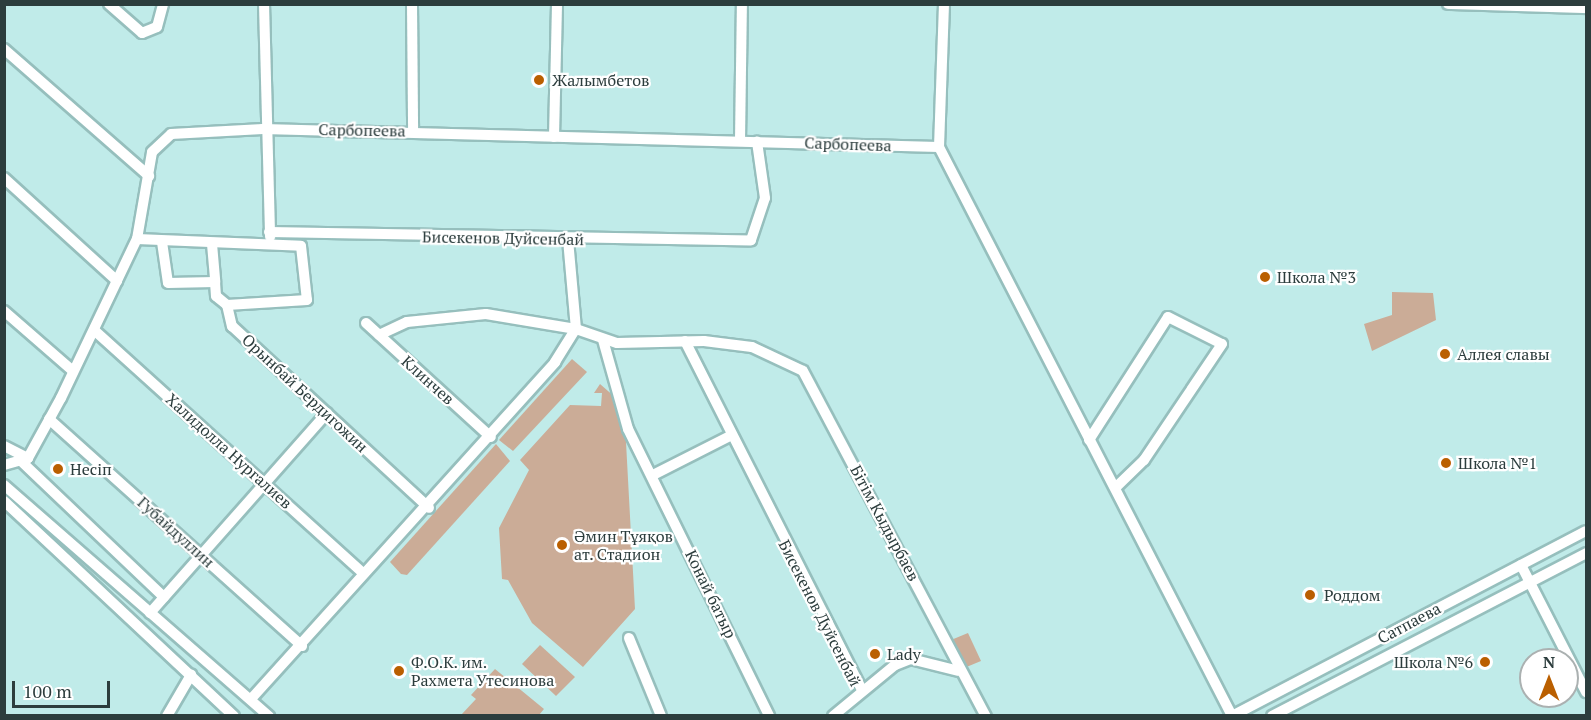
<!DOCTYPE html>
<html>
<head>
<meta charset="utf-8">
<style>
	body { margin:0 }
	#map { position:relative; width:1591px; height:720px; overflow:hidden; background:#c0ebe9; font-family:"PT Serif",serif }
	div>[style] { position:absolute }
	.green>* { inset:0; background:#cbac97 }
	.roads { filter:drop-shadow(2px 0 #96bfbd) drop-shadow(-2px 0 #96bfbd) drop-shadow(0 2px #96bfbd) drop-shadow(0 -2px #96bfbd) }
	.minor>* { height:10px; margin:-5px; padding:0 5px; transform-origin:5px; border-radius:5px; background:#fff }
	.dots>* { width:16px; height:16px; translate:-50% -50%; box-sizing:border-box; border:3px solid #fff; border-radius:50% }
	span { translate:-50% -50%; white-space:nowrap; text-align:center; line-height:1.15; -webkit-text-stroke:4.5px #fff; paint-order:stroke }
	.poi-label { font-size:16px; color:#2c3d3d }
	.left { translate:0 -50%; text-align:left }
	.right { translate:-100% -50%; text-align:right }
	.street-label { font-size:16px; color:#2c3d3d }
	.frame { position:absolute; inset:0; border:6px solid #2c3d3d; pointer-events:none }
	.north { position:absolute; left:1519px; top:648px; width:60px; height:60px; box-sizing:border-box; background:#fff; border:2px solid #abb1b1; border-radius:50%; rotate:0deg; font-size:16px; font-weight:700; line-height:24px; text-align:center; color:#2c3d3d }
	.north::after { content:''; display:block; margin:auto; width:21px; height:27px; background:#ba5f00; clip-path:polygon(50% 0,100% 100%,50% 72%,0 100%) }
	.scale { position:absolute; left:12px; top:681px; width:98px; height:27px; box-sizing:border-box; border:3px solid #2c3d3d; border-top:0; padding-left:8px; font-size:18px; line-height:21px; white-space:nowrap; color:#2c3d3d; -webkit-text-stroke:4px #fff; paint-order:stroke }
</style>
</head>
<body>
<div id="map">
	<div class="green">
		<i style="clip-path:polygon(1392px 292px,1433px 293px,1436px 320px,1372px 351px,1364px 324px,1392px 315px)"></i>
		<i style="clip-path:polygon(572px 359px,587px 372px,513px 451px,499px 440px)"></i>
		<i style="clip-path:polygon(600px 384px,624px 405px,635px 609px,583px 667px,532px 623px,508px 580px,502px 579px,499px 528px,529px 470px,520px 460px,570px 405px,601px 406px,602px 393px,594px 393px)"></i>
		<i style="clip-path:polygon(496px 444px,510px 461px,407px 575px,401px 574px,390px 562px)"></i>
		<i style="clip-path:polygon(968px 633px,981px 661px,964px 668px,951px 640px)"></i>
		<i style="clip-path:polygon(540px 645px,575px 677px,556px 696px,522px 664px)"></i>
		<i style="clip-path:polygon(495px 669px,544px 709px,539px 715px,461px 715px,476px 699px,471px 695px)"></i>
	</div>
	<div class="roads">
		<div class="minor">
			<i style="left:109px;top:4px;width:44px;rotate:41.3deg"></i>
			<i style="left:142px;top:33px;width:16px;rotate:-22deg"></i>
			<i style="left:157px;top:27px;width:24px;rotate:-75deg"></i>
			<i style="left:264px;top:4px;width:233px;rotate:88.5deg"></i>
			<i style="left:412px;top:4px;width:127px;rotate:89.5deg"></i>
			<i style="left:944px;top:4px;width:143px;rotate:92deg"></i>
			<i style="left:939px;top:147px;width:640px;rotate:62.75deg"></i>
			<i style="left:1448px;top:4px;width:138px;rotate:1.7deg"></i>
			<i style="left:4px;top:49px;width:193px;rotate:41.2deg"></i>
			<i style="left:554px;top:137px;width:133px;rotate:-88.7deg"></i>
			<i style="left:740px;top:141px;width:137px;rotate:-89.2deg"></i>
			<i style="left:4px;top:178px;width:153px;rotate:42.3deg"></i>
			<i style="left:269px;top:232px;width:482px;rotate:1deg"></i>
			<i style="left:751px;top:240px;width:44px;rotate:-71.6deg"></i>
			<i style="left:765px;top:198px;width:57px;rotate:-98.1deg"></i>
			<i style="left:137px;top:239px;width:164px;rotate:2.4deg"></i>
			<i style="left:301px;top:246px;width:54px;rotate:83.7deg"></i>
			<i style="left:307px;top:300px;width:80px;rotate:176.4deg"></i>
			<i style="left:227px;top:305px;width:22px;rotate:77deg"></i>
			<i style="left:232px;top:326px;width:268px;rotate:42.7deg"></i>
			<i style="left:162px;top:242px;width:41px;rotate:81.7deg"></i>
			<i style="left:168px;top:283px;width:47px;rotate:-1.2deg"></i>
			<i style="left:215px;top:282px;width:14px;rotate:86deg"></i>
			<i style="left:216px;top:296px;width:14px;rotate:39deg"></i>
			<i style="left:212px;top:244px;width:38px;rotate:85deg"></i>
			<i style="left:4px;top:311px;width:91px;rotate:41deg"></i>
			<i style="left:366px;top:323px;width:169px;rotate:42.4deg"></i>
			<i style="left:94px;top:330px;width:363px;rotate:42.1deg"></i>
			<i style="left:379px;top:335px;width:31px;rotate:-25deg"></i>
			<i style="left:407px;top:322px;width:79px;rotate:-5.8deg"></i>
			<i style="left:486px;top:314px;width:91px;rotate:9.5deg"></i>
			<i style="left:576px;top:329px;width:43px;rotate:18.9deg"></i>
			<i style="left:617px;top:343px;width:87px;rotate:-1.3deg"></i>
			<i style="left:704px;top:341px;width:48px;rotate:7.1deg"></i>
			<i style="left:752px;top:347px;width:56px;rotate:25.2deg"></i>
			<i style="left:803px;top:371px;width:391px;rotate:62.1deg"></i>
			<i style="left:603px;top:340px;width:92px;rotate:74.3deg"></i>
			<i style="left:628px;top:429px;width:320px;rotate:63.8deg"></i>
			<i style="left:685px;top:341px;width:391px;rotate:63.1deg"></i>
			<i style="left:49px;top:419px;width:340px;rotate:41.9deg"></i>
			<i style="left:1089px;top:440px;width:146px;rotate:-57.3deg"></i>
			<i style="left:1168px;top:317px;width:60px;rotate:26.6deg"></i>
			<i style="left:1222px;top:344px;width:140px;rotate:123.9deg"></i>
			<i style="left:1144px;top:460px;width:40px;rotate:136deg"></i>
			<i style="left:4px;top:446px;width:27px;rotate:27deg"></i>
			<i style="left:22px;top:462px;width:196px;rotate:43.6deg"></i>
			<i style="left:4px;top:465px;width:25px;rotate:-16deg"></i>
			<i style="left:28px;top:458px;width:68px;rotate:-61.2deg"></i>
			<i style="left:61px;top:398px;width:176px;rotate:-64.5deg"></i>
			<i style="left:137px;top:239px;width:88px;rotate:-80.2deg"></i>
			<i style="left:152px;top:152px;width:26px;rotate:-43deg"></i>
			<i style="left:171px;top:134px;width:92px;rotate:-3.1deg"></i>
			<i style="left:263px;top:129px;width:676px;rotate:1.53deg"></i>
			<i style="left:653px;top:475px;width:86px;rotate:-26.9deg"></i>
			<i style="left:4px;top:485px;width:352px;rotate:41.1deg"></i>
			<i style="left:4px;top:501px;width:315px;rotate:43.1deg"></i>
			<i style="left:1521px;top:565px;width:143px;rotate:62.9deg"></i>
			<i style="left:150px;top:613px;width:267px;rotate:-48.5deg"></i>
			<i style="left:629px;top:638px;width:84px;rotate:67.7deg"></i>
			<i style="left:251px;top:699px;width:454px;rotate:-47.9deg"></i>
			<i style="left:555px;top:362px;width:39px;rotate:-58deg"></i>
			<i style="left:576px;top:329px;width:89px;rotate:-95.1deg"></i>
			<i style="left:167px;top:716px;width:48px;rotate:-59.7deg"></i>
			<i style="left:833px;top:716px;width:80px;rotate:-39.4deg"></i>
			<i style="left:895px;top:665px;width:17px;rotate:-21deg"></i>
			<i style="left:911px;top:659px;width:49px;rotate:14deg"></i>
			<i style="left:1232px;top:716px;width:399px;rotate:-27.6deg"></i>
			<i style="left:1272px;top:716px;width:354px;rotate:-27.4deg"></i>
		</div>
	</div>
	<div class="dots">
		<i style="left:539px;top:80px;background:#ba5f00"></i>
		<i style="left:1265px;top:277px;background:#ba5f00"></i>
		<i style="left:1445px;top:354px;background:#ba5f00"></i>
		<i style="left:1446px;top:463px;background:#ba5f00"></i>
		<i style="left:58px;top:469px;background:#ba5f00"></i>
		<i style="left:562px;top:545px;background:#ba5f00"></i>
		<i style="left:1310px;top:595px;background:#ba5f00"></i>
		<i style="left:875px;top:654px;background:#ba5f00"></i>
		<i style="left:1485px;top:662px;background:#ba5f00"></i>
		<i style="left:399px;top:671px;background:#ba5f00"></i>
	</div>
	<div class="poi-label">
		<span class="left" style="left:552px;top:80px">Жалымбетов</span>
		<span class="left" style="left:1277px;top:277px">Школа №3</span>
		<span class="left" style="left:1457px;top:354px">Аллея славы</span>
		<span class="left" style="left:1458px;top:463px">Школа №1</span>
		<span class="left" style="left:70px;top:469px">Несіп</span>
		<span class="left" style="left:574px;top:545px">Әмин Тұяқов<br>ат. Стадион</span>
		<span class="left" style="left:1324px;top:595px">Роддом</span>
		<span class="left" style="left:887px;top:654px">Lady</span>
		<span class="left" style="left:411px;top:671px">Ф.О.К. им.<br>Рахмета Утесинова</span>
		<span class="right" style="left:1473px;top:662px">Школа №6</span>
	</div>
	<div class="street-label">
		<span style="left:362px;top:130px;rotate:1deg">Сарбопеева</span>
		<span style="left:848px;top:144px;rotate:2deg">Сарбопеева</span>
		<span style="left:503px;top:238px;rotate:1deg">Бисекенов Дуйсенбай</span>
		<span style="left:428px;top:380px;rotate:42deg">Клинчев</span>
		<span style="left:305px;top:393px;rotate:43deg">Орынбай Бердигожин</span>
		<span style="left:229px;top:451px;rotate:42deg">Халидолла Нургалиев</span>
		<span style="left:885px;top:523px;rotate:62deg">Бiтiм Кыдырбаев</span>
		<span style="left:176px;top:532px;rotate:42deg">Губайдуллин</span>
		<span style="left:711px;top:594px;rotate:64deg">Конай батыр</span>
		<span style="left:820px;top:613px;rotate:63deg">Бисекенов Дуйсенбай</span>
		<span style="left:1409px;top:623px;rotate:-28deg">Сатпаева</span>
	</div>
	<div class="frame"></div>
	<div class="north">N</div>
	<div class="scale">100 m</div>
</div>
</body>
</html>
